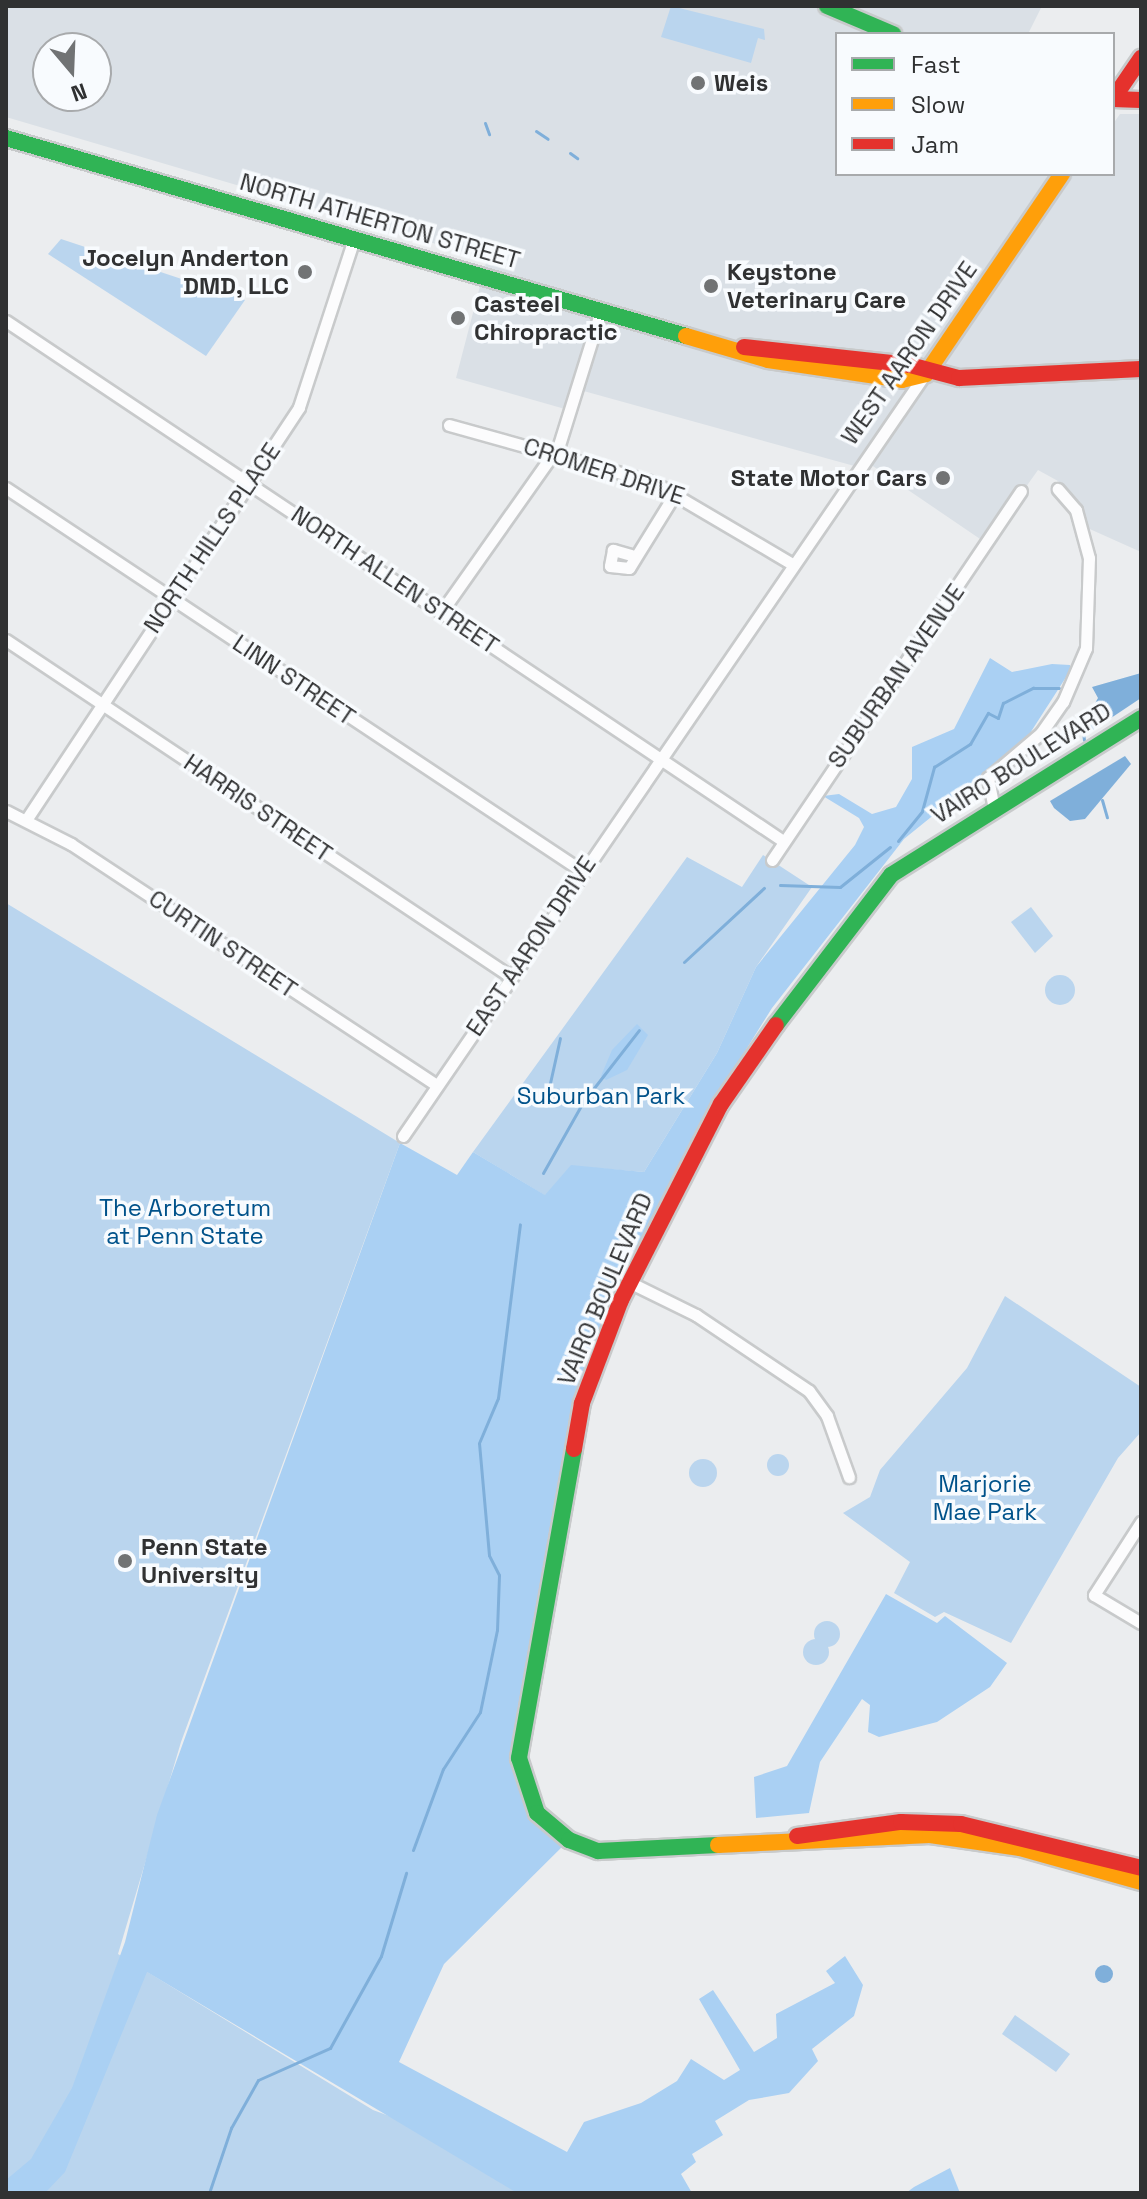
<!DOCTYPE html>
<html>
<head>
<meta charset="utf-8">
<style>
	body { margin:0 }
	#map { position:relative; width:1147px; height:2199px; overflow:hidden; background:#ebedef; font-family:"Space Grotesk",sans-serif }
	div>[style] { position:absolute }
	.built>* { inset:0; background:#dae0e6 }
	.green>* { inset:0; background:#bad5ee }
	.round { border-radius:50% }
	.forest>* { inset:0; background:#aad0f3 }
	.water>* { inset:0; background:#7fafda }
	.stream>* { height:3px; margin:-1.5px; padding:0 1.5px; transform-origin:1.5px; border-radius:1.5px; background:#7fafda }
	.roads { filter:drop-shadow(2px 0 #c8cacb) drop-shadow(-2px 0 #c8cacb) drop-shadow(0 2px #c8cacb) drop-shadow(0 -2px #c8cacb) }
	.street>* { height:11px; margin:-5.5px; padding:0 5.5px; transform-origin:5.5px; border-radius:5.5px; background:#fcfcfd }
	.fast>* { height:16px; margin:-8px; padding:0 8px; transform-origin:8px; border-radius:8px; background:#30b455 }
	.slow>* { height:16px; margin:-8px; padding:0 8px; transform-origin:8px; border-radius:8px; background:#ff9f0a }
	.jam>* { height:16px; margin:-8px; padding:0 8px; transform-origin:8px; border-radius:8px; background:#e5322d }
	.dots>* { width:22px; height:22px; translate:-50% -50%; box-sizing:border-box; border:4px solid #f8fbfe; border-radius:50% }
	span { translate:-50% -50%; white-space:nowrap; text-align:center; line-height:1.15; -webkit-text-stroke:7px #f8fbfe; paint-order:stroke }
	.poi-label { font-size:24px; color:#303132; font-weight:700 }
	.left { translate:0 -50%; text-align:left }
	.right { translate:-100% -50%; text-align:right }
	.street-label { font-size:24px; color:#303132 }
	.park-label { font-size:24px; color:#00528a }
	.frame { position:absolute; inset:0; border:8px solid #303132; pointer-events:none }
	.legend { position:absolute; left:835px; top:32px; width:280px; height:144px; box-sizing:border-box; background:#f8fbfe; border:2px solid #a8aaac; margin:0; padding:10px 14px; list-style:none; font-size:24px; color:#303132 }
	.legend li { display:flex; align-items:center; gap:16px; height:40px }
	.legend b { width:40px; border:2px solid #a8aaac }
	.north { position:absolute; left:32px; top:32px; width:80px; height:80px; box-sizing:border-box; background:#f8fbfe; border:2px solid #a8aaac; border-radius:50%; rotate:161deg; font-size:22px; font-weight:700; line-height:32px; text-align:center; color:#303132 }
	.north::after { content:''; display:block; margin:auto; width:28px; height:36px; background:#717374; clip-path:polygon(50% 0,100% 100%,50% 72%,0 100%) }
</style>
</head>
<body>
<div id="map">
	<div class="built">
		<i style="clip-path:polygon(evenodd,6px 6px,1042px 6px,1028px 34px,837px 34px,837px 174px,1113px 174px,1113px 124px,1120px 114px,1141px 114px,1141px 552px,1083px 526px,1058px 481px,1038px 470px,986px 543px,864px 460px,858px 467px,580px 390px,572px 411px,456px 378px,487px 259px,6px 117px,6px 6px,48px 48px,96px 48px,96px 96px,48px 96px,48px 48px)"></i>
	</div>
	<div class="green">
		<i style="clip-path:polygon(671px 6px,764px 29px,765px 40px,758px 38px,751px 63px,661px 37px)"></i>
		<i style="clip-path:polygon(61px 239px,245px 300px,206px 356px,48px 254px)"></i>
		<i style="clip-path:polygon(763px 855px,812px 887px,756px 967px,717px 1053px,644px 1172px,571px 1166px,546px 1196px,473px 1152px,687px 857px,742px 887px)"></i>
		<i style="clip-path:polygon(6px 903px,400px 1143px,181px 1742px,118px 1954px,373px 2110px,598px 2193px,6px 2193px)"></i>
		<i style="clip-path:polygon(1031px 907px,1053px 936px,1035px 953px,1011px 922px)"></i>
		<i class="round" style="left:1045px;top:975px;width:30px;height:30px"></i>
		<i style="clip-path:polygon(1005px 1296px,1141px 1387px,1141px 1432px,1118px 1458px,1011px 1643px,944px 1612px,935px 1617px,894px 1593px,910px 1562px,843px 1513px,870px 1497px,880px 1470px,967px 1368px)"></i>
		<i class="round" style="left:767px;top:1454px;width:22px;height:22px"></i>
		<i class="round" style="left:689px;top:1459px;width:28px;height:28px"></i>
		<i class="round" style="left:814px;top:1621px;width:26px;height:26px"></i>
		<i class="round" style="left:803px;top:1639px;width:26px;height:26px"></i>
		<i style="clip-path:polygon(1015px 2015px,1070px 2054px,1056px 2072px,1002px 2034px)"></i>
	</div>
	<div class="forest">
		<i style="clip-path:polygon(990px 658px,1012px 672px,1052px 664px,1070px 665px,1070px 671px,1025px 741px,904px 839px,772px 1008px,706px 1114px,582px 1406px,519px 1763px,525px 1792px,569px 1840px,444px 1964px,399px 2062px,567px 2152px,584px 2122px,641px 2103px,677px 2081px,691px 2059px,724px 2080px,740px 2070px,699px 1999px,713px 1990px,754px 2052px,777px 2038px,776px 2014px,835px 1983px,826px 1971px,845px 1956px,863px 1985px,854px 2016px,812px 2049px,818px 2061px,789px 2093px,749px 2100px,715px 2121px,723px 2135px,692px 2154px,696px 2162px,681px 2174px,692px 2193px,517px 2193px,147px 1972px,65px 2172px,45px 2193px,6px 2193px,6px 2180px,31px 2159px,72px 2088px,125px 1942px,157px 1815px,400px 1143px,457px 1175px,473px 1152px,545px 1195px,571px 1165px,644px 1172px,717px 1053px,756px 967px,855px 845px,864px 827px,859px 818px,823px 796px,839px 794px,872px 814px,896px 807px,912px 779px,912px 747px,954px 729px)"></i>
		<i style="clip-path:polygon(637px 1024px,648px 1035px,627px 1070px,606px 1080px,601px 1076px,612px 1050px)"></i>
		<i style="clip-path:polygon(886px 1594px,937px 1623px,945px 1616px,1007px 1663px,990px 1687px,937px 1722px,879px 1737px,868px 1732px,870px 1705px,862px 1699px,820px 1762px,809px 1813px,756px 1818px,754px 1777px,787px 1766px)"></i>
		<i style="clip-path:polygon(950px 2168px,960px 2193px,906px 2193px,914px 2187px)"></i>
	</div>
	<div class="water">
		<i style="clip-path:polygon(1141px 673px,1141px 698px,1090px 732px,1080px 729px,1098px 698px,1092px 687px)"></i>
		<i style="clip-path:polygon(1125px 756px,1131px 764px,1085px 819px,1070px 821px,1054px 808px,1050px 801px)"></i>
		<i class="round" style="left:1095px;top:1965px;width:18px;height:18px"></i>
	</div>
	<div class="stream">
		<i style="left:485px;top:123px;width:12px;rotate:70deg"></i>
		<i style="left:536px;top:131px;width:14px;rotate:34deg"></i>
		<i style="left:570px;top:153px;width:9px;rotate:36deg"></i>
		<i style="left:1083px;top:732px;width:8px;rotate:83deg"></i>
		<i style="left:1102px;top:800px;width:18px;rotate:74deg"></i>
		<i style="left:898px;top:841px;width:38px;rotate:-51deg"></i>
		<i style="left:922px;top:811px;width:46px;rotate:-74.7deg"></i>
		<i style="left:934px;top:767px;width:43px;rotate:-32.6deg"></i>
		<i style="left:970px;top:744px;width:36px;rotate:-60deg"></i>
		<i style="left:988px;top:713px;width:11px;rotate:27deg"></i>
		<i style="left:998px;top:718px;width:16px;rotate:-72deg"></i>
		<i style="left:1003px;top:703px;width:34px;rotate:-27deg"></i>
		<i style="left:1033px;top:688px;width:26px"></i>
		<i style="left:780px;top:885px;width:60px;rotate:1.9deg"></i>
		<i style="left:840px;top:887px;width:64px;rotate:-38.7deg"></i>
		<i style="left:684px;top:962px;width:109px;rotate:-42.8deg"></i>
		<i style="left:550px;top:1083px;width:46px;rotate:-77.5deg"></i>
		<i style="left:543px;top:1173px;width:81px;rotate:-60.6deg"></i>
		<i style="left:583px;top:1102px;width:91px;rotate:-52.1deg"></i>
		<i style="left:413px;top:1850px;width:86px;rotate:-69.7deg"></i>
		<i style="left:443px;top:1769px;width:68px;rotate:-57deg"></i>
		<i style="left:480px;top:1712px;width:84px;rotate:-78.3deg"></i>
		<i style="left:497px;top:1630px;width:55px;rotate:-87.9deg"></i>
		<i style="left:499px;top:1575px;width:22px;rotate:-117deg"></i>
		<i style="left:489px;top:1555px;width:112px;rotate:-95.1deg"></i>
		<i style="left:479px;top:1443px;width:49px;rotate:-67.1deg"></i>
		<i style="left:498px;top:1398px;width:175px;rotate:-82.8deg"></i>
		<i style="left:209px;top:2193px;width:69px;rotate:-71.3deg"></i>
		<i style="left:231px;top:2128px;width:55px;rotate:-60.6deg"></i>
		<i style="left:258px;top:2080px;width:79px;rotate:-24deg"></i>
		<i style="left:330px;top:2048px;width:105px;rotate:-61deg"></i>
		<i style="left:381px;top:1956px;width:87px;rotate:-73.2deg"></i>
	</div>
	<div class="roads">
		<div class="street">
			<i style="left:6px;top:321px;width:935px;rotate:33.79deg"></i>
			<i style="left:449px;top:425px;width:212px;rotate:15.6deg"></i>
			<i style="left:653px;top:482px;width:161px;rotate:30.5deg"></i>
			<i style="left:6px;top:488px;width:692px;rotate:33.62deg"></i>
			<i style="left:631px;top:555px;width:19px;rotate:-164deg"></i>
			<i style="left:613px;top:550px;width:16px;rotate:101deg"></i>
			<i style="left:610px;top:566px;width:19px;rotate:6deg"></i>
			<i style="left:629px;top:568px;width:89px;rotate:-58.3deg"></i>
			<i style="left:442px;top:611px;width:203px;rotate:-54.8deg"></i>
			<i style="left:559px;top:445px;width:141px;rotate:-72.7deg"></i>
			<i style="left:6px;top:640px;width:606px;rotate:33.69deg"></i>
			<i style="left:994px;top:809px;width:32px;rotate:-101deg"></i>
			<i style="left:988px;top:778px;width:70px;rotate:-40.3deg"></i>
			<i style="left:1041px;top:733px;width:38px;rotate:-55deg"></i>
			<i style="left:1063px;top:702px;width:59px;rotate:-66.9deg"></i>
			<i style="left:1086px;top:648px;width:90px;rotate:-88.1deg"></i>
			<i style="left:1089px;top:558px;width:50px;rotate:-105.2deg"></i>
			<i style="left:1076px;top:510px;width:28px;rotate:-131deg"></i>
			<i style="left:6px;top:811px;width:73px;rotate:26.9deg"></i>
			<i style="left:71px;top:844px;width:437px;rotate:33.4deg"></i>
			<i style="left:28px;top:817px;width:491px;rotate:-56.5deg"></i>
			<i style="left:299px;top:407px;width:177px;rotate:-71.9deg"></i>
			<i style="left:772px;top:860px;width:445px;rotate:-56deg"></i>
			<i style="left:403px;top:1136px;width:924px;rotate:-55.59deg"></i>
			<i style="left:629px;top:1282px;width:75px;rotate:26.2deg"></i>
			<i style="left:696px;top:1315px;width:136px;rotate:33.9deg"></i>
			<i style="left:809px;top:1391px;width:31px;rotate:54deg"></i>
			<i style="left:827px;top:1416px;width:65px;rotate:70.2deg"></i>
			<i style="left:1141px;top:1522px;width:87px;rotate:122.8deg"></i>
			<i style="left:1094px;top:1595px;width:55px;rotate:30.8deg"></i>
		</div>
		<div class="fast">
			<i style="left:827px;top:6px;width:72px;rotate:23deg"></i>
			<i style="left:6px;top:138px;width:708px;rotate:16.23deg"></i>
			<i style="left:776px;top:1025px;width:189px;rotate:-52.5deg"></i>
			<i style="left:891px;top:875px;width:295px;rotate:-32.1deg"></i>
			<i style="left:574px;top:1449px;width:314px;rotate:100.1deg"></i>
			<i style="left:519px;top:1758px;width:58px;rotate:71.9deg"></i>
			<i style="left:537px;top:1813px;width:42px;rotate:40.2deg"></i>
			<i style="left:569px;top:1840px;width:31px;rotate:21deg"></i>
			<i style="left:598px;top:1851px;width:120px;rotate:-2.9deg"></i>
		</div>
		<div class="slow">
			<i style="left:686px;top:336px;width:85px;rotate:16.3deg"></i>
			<i style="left:768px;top:360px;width:135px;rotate:8.5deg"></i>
			<i style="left:902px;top:380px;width:25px;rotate:-14deg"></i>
			<i style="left:926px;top:374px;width:242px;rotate:-55.8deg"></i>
			<i style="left:718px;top:1845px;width:212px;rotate:-2.7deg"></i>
			<i style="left:930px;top:1835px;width:91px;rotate:8.2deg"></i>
			<i style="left:1020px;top:1848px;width:126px;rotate:15.7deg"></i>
		</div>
		<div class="jam">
			<i style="left:1113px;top:99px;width:50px;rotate:-55.7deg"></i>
			<i style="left:1113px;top:99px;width:28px;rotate:2deg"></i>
			<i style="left:744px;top:347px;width:167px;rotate:6.2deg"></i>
			<i style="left:910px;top:365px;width:51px;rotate:14.9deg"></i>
			<i style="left:959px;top:378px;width:182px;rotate:-2.8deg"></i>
			<i style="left:574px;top:1449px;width:47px;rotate:-80.1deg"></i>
			<i style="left:582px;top:1403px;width:110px;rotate:-69.3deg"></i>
			<i style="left:621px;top:1300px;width:220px;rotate:-63deg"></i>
			<i style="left:721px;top:1104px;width:96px;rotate:-55.2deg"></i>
			<i style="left:797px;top:1836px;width:105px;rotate:-7.7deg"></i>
			<i style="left:901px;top:1822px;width:60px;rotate:1.9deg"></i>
			<i style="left:961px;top:1824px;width:185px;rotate:13.7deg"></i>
		</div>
	</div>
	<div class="dots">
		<i style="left:698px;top:83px;background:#717374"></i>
		<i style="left:305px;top:272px;background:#717374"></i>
		<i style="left:711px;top:286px;background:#717374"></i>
		<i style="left:458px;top:318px;background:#717374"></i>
		<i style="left:943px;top:478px;background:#717374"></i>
		<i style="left:125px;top:1561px;background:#717374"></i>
	</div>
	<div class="poi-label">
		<span class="left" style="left:714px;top:83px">Weis</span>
		<span class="right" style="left:289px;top:272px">Jocelyn Anderton<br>DMD, LLC</span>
		<span class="left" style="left:727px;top:286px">Keystone<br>Veterinary Care</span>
		<span class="left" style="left:474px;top:318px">Casteel<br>Chiropractic</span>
		<span class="right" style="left:927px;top:478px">State Motor Cars</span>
		<span class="left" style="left:141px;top:1561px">Penn State<br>University</span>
	</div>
	<div class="street-label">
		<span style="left:380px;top:221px;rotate:16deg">NORTH ATHERTON STREET</span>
		<span style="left:909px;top:353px;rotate:-55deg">WEST AARON DRIVE</span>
		<span style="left:604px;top:471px;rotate:18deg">CROMER DRIVE</span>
		<span style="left:212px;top:538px;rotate:-56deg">NORTH HILLS PLACE</span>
		<span style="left:395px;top:580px;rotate:34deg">NORTH ALLEN STREET</span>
		<span style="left:896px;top:676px;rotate:-55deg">SUBURBAN AVENUE</span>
		<span style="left:294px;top:680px;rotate:34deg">LINN STREET</span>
		<span style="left:1021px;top:763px;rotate:-32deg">VAIRO BOULEVARD</span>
		<span style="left:258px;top:808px;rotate:34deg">HARRIS STREET</span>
		<span style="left:223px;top:944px;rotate:34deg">CURTIN STREET</span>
		<span style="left:531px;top:946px;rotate:-56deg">EAST AARON DRIVE</span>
		<span style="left:605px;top:1289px;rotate:-67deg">VAIRO BOULEVARD</span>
	</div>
	<div class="park-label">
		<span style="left:601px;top:1096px">Suburban Park</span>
		<span style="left:185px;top:1222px">The Arboretum<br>at Penn State</span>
		<span style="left:985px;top:1498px">Marjorie<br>Mae Park</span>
	</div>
	<div class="frame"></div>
	<ul class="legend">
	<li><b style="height:10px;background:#30b455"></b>Fast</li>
	<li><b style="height:10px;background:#ff9f0a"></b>Slow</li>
	<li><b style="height:10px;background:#e5322d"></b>Jam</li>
	</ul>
	<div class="north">N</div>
</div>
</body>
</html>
